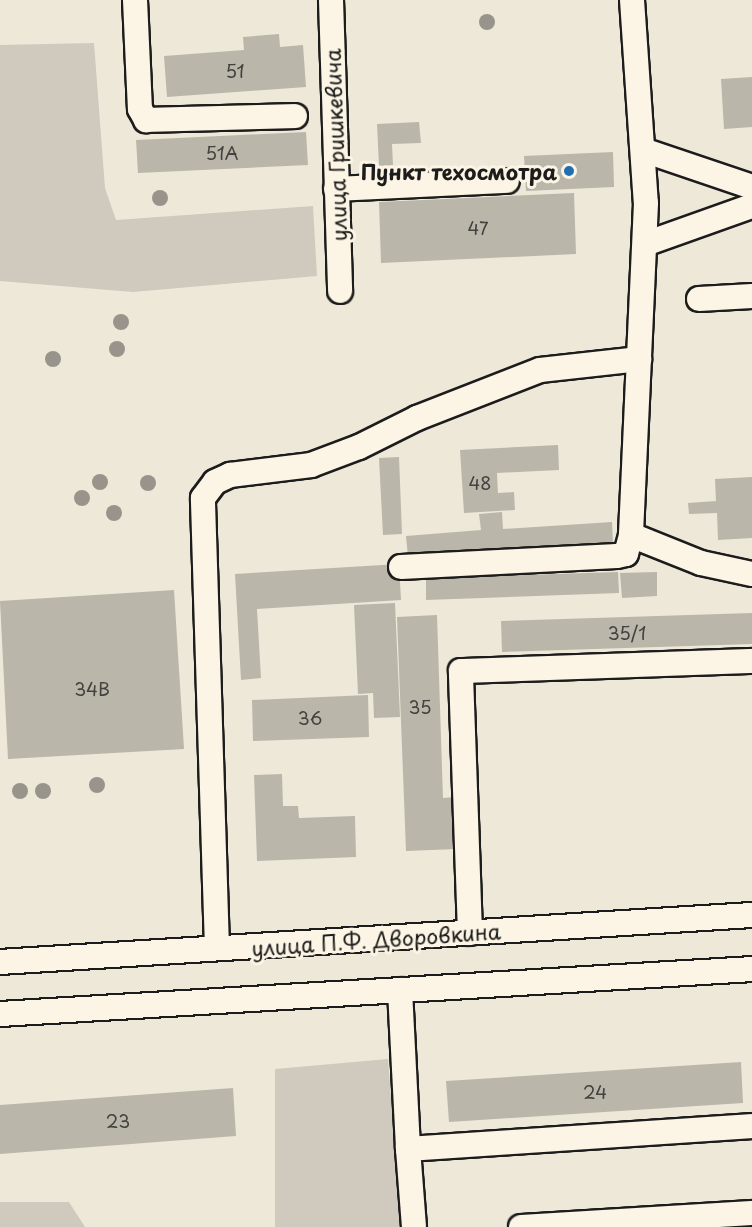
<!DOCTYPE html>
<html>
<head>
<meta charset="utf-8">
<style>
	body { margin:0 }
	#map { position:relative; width:752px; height:1227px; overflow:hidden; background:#eee8d9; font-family:"Playpen Sans",sans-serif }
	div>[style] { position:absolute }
	.green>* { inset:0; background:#cfcabd }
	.building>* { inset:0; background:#bab6aa }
	.roads { filter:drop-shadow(2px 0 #1c1c1c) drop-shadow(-2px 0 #1c1c1c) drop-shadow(0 2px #1c1c1c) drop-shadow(0 -2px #1c1c1c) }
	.minor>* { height:24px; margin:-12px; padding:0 12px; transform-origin:12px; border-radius:12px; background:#fcf5e5 }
	.trees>* { width:16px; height:16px; margin:-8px; border-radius:50%; background:#98948b }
	.dots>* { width:16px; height:16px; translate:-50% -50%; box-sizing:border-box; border:3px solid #fcf5e5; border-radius:50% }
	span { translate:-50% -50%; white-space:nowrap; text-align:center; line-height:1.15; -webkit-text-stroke:6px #fcf5e5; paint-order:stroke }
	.number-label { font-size:18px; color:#444240 }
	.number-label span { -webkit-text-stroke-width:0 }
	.street-label { font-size:21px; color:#1c1c1c }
	.poi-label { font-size:21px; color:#1c1c1c; font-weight:700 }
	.right { translate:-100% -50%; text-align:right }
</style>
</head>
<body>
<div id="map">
	<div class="green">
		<i style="clip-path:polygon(94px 43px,105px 188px,116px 220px,313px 206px,317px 276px,133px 292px,0 281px,0 45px)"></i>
		<i style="clip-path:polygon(388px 1059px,401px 1227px,275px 1227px,275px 1069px)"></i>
		<i style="clip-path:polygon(0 1202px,69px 1202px,85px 1227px,0 1227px)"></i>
	</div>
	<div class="building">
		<i style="clip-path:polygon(279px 34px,280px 47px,303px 45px,306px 87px,167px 97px,164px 56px,244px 50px,243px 37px)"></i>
		<i style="clip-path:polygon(752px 77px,752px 127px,724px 129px,721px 79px)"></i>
		<i style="clip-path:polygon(419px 122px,421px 143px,392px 144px,393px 165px,379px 166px,377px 124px)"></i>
		<i style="clip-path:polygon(306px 132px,308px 165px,138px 173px,136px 140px)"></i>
		<i style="clip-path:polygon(613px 152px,614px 187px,526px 191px,524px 156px)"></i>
		<i style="clip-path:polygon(574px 193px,576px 254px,381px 263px,379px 202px)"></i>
		<i style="clip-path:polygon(558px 445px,559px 470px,497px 473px,498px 493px,514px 492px,515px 510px,464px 513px,460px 450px)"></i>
		<i style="clip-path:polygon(399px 457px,402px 534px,383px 535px,379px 458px)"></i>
		<i style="clip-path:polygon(752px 477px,752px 538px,718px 540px,717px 513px,689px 514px,688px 503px,716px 501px,715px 479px)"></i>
		<i style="clip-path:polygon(502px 512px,503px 529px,612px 522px,613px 543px,408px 557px,406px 536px,481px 530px,479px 514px)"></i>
		<i style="clip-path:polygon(399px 564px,401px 600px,257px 609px,261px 678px,241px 680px,235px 574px)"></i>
		<i style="clip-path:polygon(618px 572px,619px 593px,426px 600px,426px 578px)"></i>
		<i style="clip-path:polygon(657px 572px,657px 596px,622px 598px,620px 573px)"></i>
		<i style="clip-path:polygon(174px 590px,184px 749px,8px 759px,0 601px)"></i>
		<i style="clip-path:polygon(395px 603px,400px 717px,374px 718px,373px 693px,358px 694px,354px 605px)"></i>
		<i style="clip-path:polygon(752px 613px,752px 644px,502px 652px,501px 621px)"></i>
		<i style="clip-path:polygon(437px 615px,443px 798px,455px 797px,457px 849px,406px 851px,397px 617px)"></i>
		<i style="clip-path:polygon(368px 695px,369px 737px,253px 741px,252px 700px)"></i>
		<i style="clip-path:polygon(282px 774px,283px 806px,298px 806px,299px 818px,355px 816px,356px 857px,257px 861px,254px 775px)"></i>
		<i style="clip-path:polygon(741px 1062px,743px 1103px,449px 1122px,446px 1081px)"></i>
		<i style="clip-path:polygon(233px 1088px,236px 1136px,0 1154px,0 1105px)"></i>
	</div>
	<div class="roads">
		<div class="minor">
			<i style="left:135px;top:0;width:109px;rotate:87.4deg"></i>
			<i style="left:140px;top:109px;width:13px;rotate:61deg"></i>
			<i style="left:146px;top:120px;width:149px;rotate:-1.5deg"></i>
			<i style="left:331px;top:0;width:291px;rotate:88.2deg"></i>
			<i style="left:632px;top:0;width:203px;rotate:86.1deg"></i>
			<i style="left:646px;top:203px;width:332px;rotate:92.6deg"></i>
			<i style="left:631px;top:535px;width:75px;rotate:21.8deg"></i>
			<i style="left:701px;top:563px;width:52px;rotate:12.2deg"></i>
			<i style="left:643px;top:150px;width:115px;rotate:18.7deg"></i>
			<i style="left:336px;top:189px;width:171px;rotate:-2.7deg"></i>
			<i style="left:645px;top:244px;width:114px;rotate:-19.6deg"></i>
			<i style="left:699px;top:299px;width:53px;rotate:-3.2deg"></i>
			<i style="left:401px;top:567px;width:216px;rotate:-2.9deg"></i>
			<i style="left:617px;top:556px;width:9px;rotate:-13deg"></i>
			<i style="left:626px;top:554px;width:20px;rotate:-75deg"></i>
			<i style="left:470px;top:933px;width:262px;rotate:-92deg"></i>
			<i style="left:461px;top:671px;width:291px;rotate:-2deg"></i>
			<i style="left:217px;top:948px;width:450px;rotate:-91.8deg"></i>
			<i style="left:203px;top:498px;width:20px;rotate:-53deg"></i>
			<i style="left:215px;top:482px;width:17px;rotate:-25deg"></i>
			<i style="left:230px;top:475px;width:82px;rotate:-7deg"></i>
			<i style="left:311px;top:465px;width:51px;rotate:-20.6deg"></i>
			<i style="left:359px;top:447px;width:65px;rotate:-26.6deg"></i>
			<i style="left:417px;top:418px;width:132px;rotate:-21.3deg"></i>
			<i style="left:540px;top:370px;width:100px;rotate:-6.3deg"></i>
			<i style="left:0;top:962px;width:753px;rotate:-3.58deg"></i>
			<i style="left:400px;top:990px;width:159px;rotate:87.1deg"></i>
			<i style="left:408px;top:1149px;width:345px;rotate:-3.8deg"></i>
			<i style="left:0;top:1014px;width:753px;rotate:-3.42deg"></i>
			<i style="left:408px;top:1149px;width:78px;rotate:85.6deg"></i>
			<i style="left:521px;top:1227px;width:231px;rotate:-3.5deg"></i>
		</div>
	</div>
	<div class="trees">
		<i style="left:487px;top:22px"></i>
		<i style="left:160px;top:198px"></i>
		<i style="left:121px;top:322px"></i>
		<i style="left:117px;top:349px"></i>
		<i style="left:53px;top:359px"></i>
		<i style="left:100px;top:482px"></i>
		<i style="left:148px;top:483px"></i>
		<i style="left:82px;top:498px"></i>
		<i style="left:114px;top:513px"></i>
		<i style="left:97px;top:785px"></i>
		<i style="left:20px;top:791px"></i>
		<i style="left:43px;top:791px"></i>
	</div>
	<div class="dots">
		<i style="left:569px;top:171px;background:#1f6fb2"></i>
	</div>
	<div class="number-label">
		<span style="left:235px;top:71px">51</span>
		<span style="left:222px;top:153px">51А</span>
		<span style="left:478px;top:228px">47</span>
		<span style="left:480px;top:483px">48</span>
		<span style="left:627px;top:633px">35/1</span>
		<span style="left:92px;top:689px">34В</span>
		<span style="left:420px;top:707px">35</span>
		<span style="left:310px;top:718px">36</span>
		<span style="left:595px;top:1092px">24</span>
		<span style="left:118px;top:1121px">23</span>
	</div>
	<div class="street-label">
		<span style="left:335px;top:145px;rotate:-92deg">улица Гришкевича</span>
		<span style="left:376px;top:939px;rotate:-4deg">улица П.Ф. Дворовкина</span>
	</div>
	<div class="poi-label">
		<span class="right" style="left:557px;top:171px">Пункт техосмотра</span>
	</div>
</div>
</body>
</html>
